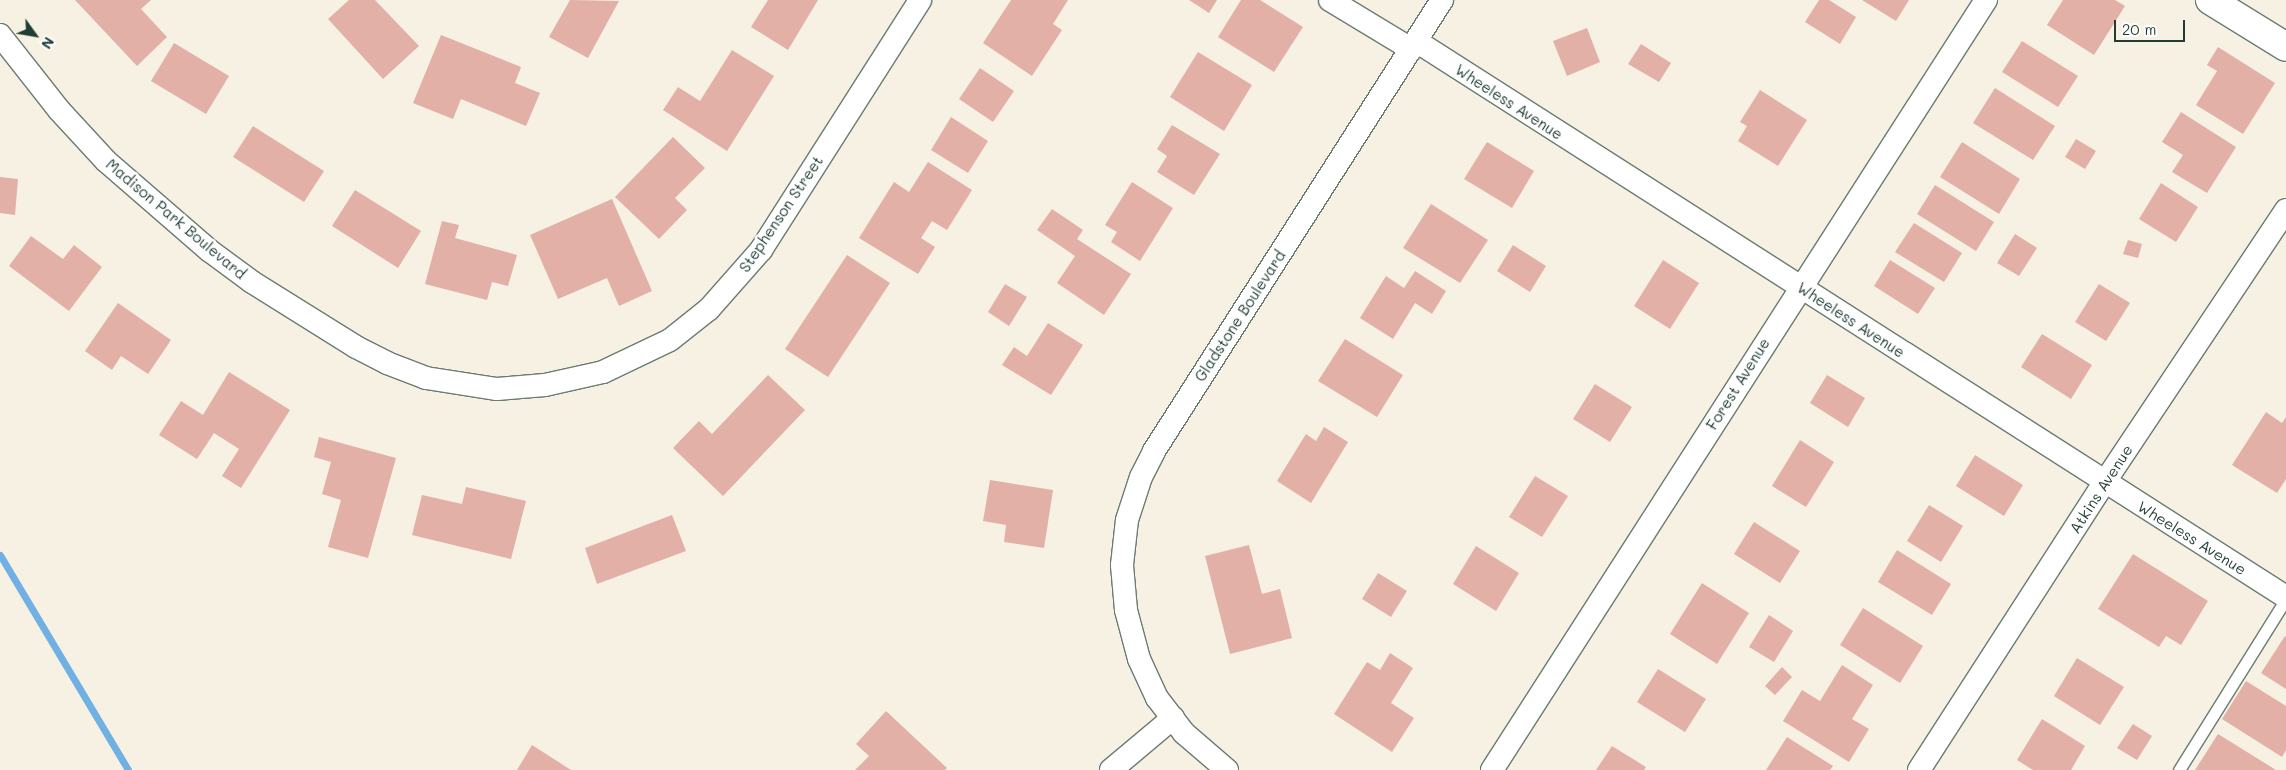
<!DOCTYPE html>
<html>
<head>
<meta charset="utf-8">
<style>
	body { margin:0 }
	#map { position:relative; width:2286px; height:770px; overflow:hidden; background:#f6f1e3; font-family:Mali,sans-serif }
	div>[style] { position:absolute }
	.stream>* { height:7px; margin:-3.5px; padding:0 3.5px; transform-origin:3.5px; border-radius:3.5px; background:#70b0e3 }
	.building>* { inset:0; background:#e2b0a7 }
	.roads { filter:drop-shadow(1px 0 #6a7c71) drop-shadow(-1px 0 #6a7c71) drop-shadow(0 1px #6a7c71) drop-shadow(0 -1px #6a7c71) }
	.service>* { height:11px; margin:-5.5px; padding:0 5.5px; transform-origin:5.5px; border-radius:5.5px; background:#fff }
	.minor>* { height:22px; margin:-11px; padding:0 11px; transform-origin:11px; border-radius:11px; background:#fff }
	.tertiary>* { height:28px; margin:-14px; padding:0 14px; transform-origin:14px; border-radius:14px; background:#fff }
	span { translate:-50% -50%; white-space:nowrap; text-align:center; line-height:1.15; -webkit-text-stroke:5px #fff; paint-order:stroke }
	.street-label { font-size:15px; color:#1f3d34 }
	.north { position:absolute; left:10px; top:10px; width:50px; height:50px; -webkit-text-stroke:4px #fff; paint-order:stroke; rotate:122deg; font-size:14px; font-weight:700; line-height:20px; text-align:center; color:#1f3d34 }
	.north::after { content:''; display:block; margin:auto; width:18px; height:22px; background:#1f3d34; clip-path:polygon(50% 0,100% 100%,50% 72%,0 100%) }
	.scale { position:absolute; left:2114px; top:20px; width:71px; height:22px; box-sizing:border-box; border:2px solid #1f3d34; border-top:0; padding-left:6px; font-size:15px; line-height:18px; white-space:nowrap; color:#1f3d34; -webkit-text-stroke:4px #fff; paint-order:stroke }
</style>
</head>
<body>
<div id="map">
	<div class="stream">
		<i style="left:0;top:555px;width:250px;rotate:59.2deg"></i>
	</div>
	<div class="building">
		<i style="clip-path:polygon(75px 0,151px 0,141px 9px,167px 37px,137px 66px)"></i>
		<i style="clip-path:polygon(349px 0,375px 0,419px 46px,383px 79px,328px 19px)"></i>
		<i style="clip-path:polygon(570px 0,619px 1px,588px 58px,549px 37px)"></i>
		<i style="clip-path:polygon(768px 0,818px 0,788px 50px,751px 27px)"></i>
		<i style="clip-path:polygon(1011px 0,1068px 0,1053px 24px,1062px 30px,1032px 76px,983px 43px)"></i>
		<i style="clip-path:polygon(1189px 0,1217px 0,1209px 13px)"></i>
		<i style="clip-path:polygon(1241px 0,1260px 0,1303px 27px,1274px 72px,1218px 37px)"></i>
		<i style="clip-path:polygon(1819px 0,1829px 0,1856px 17px,1840px 44px,1805px 22px)"></i>
		<i style="clip-path:polygon(1862px 0,1909px 0,1896px 21px)"></i>
		<i style="clip-path:polygon(2063px 0,2115px 0,2125px 6px,2094px 55px,2047px 25px)"></i>
		<i style="clip-path:polygon(1587px 28px,1600px 62px,1567px 76px,1553px 41px)"></i>
		<i style="clip-path:polygon(441px 35px,521px 67px,515px 83px,540px 93px,526px 126px,461px 99px,453px 119px,413px 103px)"></i>
		<i style="clip-path:polygon(2022px 41px,2078px 76px,2058px 107px,2002px 72px)"></i>
		<i style="clip-path:polygon(174px 43px,229px 76px,206px 114px,151px 81px)"></i>
		<i style="clip-path:polygon(1641px 44px,1671px 63px,1659px 82px,1628px 64px)"></i>
		<i style="clip-path:polygon(2218px 47px,2275px 83px,2243px 134px,2196px 105px,2217px 71px,2207px 65px)"></i>
		<i style="clip-path:polygon(732px 50px,774px 76px,727px 151px,663px 110px,678px 87px,700px 101px)"></i>
		<i style="clip-path:polygon(1198px 52px,1252px 85px,1224px 131px,1170px 97px)"></i>
		<i style="clip-path:polygon(980px 68px,1014px 91px,993px 122px,959px 99px)"></i>
		<i style="clip-path:polygon(1995px 88px,2055px 126px,2033px 160px,1973px 123px)"></i>
		<i style="clip-path:polygon(1760px 90px,1807px 120px,1778px 166px,1738px 141px,1747px 126px,1740px 122px)"></i>
		<i style="clip-path:polygon(2181px 112px,2236px 147px,2207px 193px,2172px 172px,2183px 155px,2162px 142px)"></i>
		<i style="clip-path:polygon(951px 117px,988px 141px,968px 173px,931px 150px)"></i>
		<i style="clip-path:polygon(1172px 125px,1220px 154px,1194px 195px,1157px 172px,1167px 156px,1157px 149px)"></i>
		<i style="clip-path:polygon(253px 126px,324px 171px,304px 202px,233px 157px)"></i>
		<i style="clip-path:polygon(673px 137px,705px 168px,675px 198px,687px 210px,659px 239px,615px 197px)"></i>
		<i style="clip-path:polygon(2076px 139px,2096px 151px,2085px 169px,2065px 157px)"></i>
		<i style="clip-path:polygon(1487px 142px,1534px 171px,1512px 208px,1464px 179px)"></i>
		<i style="clip-path:polygon(1962px 142px,2020px 179px,1999px 214px,1940px 177px)"></i>
		<i style="clip-path:polygon(928px 162px,972px 190px,947px 230px,932px 221px,921px 238px,935px 247px,918px 274px,859px 238px,894px 182px,909px 192px)"></i>
		<i style="clip-path:polygon(0 177px,18px 179px,15px 215px,0 213px)"></i>
		<i style="clip-path:polygon(1132px 182px,1173px 208px,1140px 261px,1111px 242px,1117px 232px,1105px 225px)"></i>
		<i style="clip-path:polygon(2161px 183px,2198px 207px,2176px 242px,2139px 219px)"></i>
		<i style="clip-path:polygon(1935px 185px,1994px 222px,1976px 251px,1917px 214px)"></i>
		<i style="clip-path:polygon(355px 190px,421px 231px,398px 268px,332px 226px)"></i>
		<i style="clip-path:polygon(612px 199px,652px 291px,619px 306px,607px 278px,558px 299px,530px 235px)"></i>
		<i style="clip-path:polygon(1431px 204px,1488px 240px,1460px 283px,1403px 248px)"></i>
		<i style="clip-path:polygon(1052px 209px,1083px 230px,1077px 239px,1131px 274px,1104px 315px,1057px 283px,1075px 256px,1037px 230px)"></i>
		<i style="clip-path:polygon(442px 221px,459px 225px,455px 238px,517px 255px,508px 286px,492px 282px,487px 300px,425px 284px)"></i>
		<i style="clip-path:polygon(1914px 223px,1962px 253px,1944px 282px,1895px 252px)"></i>
		<i style="clip-path:polygon(2015px 234px,2037px 248px,2019px 276px,1997px 263px)"></i>
		<i style="clip-path:polygon(31px 236px,63px 259px,74px 245px,102px 267px,69px 311px,9px 266px)"></i>
		<i style="clip-path:polygon(2128px 240px,2142px 244px,2138px 258px,2123px 254px)"></i>
		<i style="clip-path:polygon(1513px 245px,1546px 266px,1530px 292px,1497px 271px)"></i>
		<i style="clip-path:polygon(847px 255px,890px 283px,828px 377px,785px 349px)"></i>
		<i style="clip-path:polygon(1663px 260px,1699px 283px,1670px 329px,1634px 306px)"></i>
		<i style="clip-path:polygon(1890px 260px,1935px 288px,1918px 314px,1874px 286px)"></i>
		<i style="clip-path:polygon(1415px 271px,1446px 291px,1432px 314px,1415px 303px,1393px 339px,1360px 318px,1386px 276px,1404px 288px)"></i>
		<i style="clip-path:polygon(1005px 284px,1027px 297px,1009px 326px,988px 312px)"></i>
		<i style="clip-path:polygon(2099px 284px,2130px 303px,2106px 341px,2075px 322px)"></i>
		<i style="clip-path:polygon(118px 303px,171px 340px,148px 374px,121px 356px,112px 370px,85px 351px)"></i>
		<i style="clip-path:polygon(1048px 323px,1083px 345px,1051px 395px,1002px 365px,1014px 347px,1027px 356px)"></i>
		<i style="clip-path:polygon(2042px 334px,2092px 365px,2071px 399px,2021px 367px)"></i>
		<i style="clip-path:polygon(1345px 339px,1403px 375px,1377px 417px,1318px 381px)"></i>
		<i style="clip-path:polygon(229px 372px,290px 410px,241px 488px,222px 476px,239px 449px,214px 433px,197px 459px,159px 435px,181px 401px,203px 415px)"></i>
		<i style="clip-path:polygon(768px 375px,805px 410px,723px 496px,673px 448px,699px 421px,712px 434px)"></i>
		<i style="clip-path:polygon(1827px 375px,1865px 398px,1848px 427px,1810px 403px)"></i>
		<i style="clip-path:polygon(1595px 384px,1632px 407px,1610px 442px,1573px 419px)"></i>
		<i style="clip-path:polygon(2266px 412px,2282px 423px,2286px 417px,2286px 479px,2277px 493px,2232px 465px)"></i>
		<i style="clip-path:polygon(1324px 427px,1348px 442px,1311px 503px,1277px 481px,1306px 434px,1316px 441px)"></i>
		<i style="clip-path:polygon(319px 437px,396px 458px,368px 558px,328px 547px,341px 500px,322px 494px,331px 462px,314px 457px)"></i>
		<i style="clip-path:polygon(1800px 440px,1834px 462px,1806px 507px,1772px 486px)"></i>
		<i style="clip-path:polygon(1975px 455px,2023px 485px,2004px 516px,1956px 486px)"></i>
		<i style="clip-path:polygon(1535px 476px,1568px 496px,1542px 537px,1509px 517px)"></i>
		<i style="clip-path:polygon(990px 480px,1053px 490px,1044px 548px,1004px 542px,1006px 525px,983px 521px)"></i>
		<i style="clip-path:polygon(466px 487px,526px 501px,511px 559px,412px 535px,422px 495px,462px 504px)"></i>
		<i style="clip-path:polygon(1929px 505px,1963px 526px,1941px 562px,1907px 541px)"></i>
		<i style="clip-path:polygon(672px 515px,686px 551px,597px 584px,585px 548px)"></i>
		<i style="clip-path:polygon(1754px 522px,1800px 551px,1780px 583px,1734px 554px)"></i>
		<i style="clip-path:polygon(1249px 545px,1262px 594px,1280px 589px,1292px 638px,1230px 654px,1205px 556px)"></i>
		<i style="clip-path:polygon(1476px 546px,1519px 573px,1496px 611px,1453px 584px)"></i>
		<i style="clip-path:polygon(1897px 550px,1951px 584px,1932px 615px,1878px 582px)"></i>
		<i style="clip-path:polygon(2133px 554px,2208px 601px,2181px 645px,2166px 636px,2159px 647px,2098px 609px)"></i>
		<i style="clip-path:polygon(1378px 573px,1407px 591px,1391px 617px,1362px 599px)"></i>
		<i style="clip-path:polygon(1702px 583px,1749px 613px,1717px 664px,1670px 634px)"></i>
		<i style="clip-path:polygon(1863px 608px,1923px 646px,1900px 683px,1840px 645px)"></i>
		<i style="clip-path:polygon(1769px 615px,1793px 631px,1774px 662px,1749px 647px)"></i>
		<i style="clip-path:polygon(2285px 636px,2286px 637px,2286px 689px,2261px 673px)"></i>
		<i style="clip-path:polygon(1390px 653px,1413px 668px,1391px 703px,1414px 718px,1392px 752px,1334px 714px,1367px 662px,1380px 670px)"></i>
		<i style="clip-path:polygon(2077px 658px,2124px 687px,2100px 725px,2054px 696px)"></i>
		<i style="clip-path:polygon(1842px 665px,1873px 685px,1852px 719px,1869px 729px,1849px 762px,1783px 721px,1802px 690px,1820px 701px)"></i>
		<i style="clip-path:polygon(1782px 667px,1792px 677px,1775px 695px,1765px 686px)"></i>
		<i style="clip-path:polygon(1658px 669px,1706px 699px,1685px 732px,1637px 702px)"></i>
		<i style="clip-path:polygon(2246px 681px,2286px 706px,2286px 750px,2282px 757px,2222px 719px)"></i>
		<i style="clip-path:polygon(886px 711px,947px 768px,945px 770px,855px 770px,869px 756px,856px 744px)"></i>
		<i style="clip-path:polygon(2042px 719px,2085px 746px,2071px 770px,2033px 770px,2017px 760px)"></i>
		<i style="clip-path:polygon(2133px 724px,2152px 736px,2137px 760px,2117px 748px)"></i>
		<i style="clip-path:polygon(2218px 734px,2276px 770px,2195px 770px)"></i>
		<i style="clip-path:polygon(1787px 737px,1833px 766px,1830px 770px,1766px 770px)"></i>
		<i style="clip-path:polygon(532px 745px,571px 770px,517px 770px)"></i>
		<i style="clip-path:polygon(1612px 746px,1646px 767px,1644px 770px,1596px 770px)"></i>
	</div>
	<div class="roads">
		<div class="service">
			<i style="left:2179px;top:770px;width:202px;rotate:-58deg"></i>
		</div>
		<div class="minor">
			<i style="left:1330px;top:0;width:95px;rotate:31.2deg"></i>
			<i style="left:0;top:35px;width:95px;rotate:51.8deg"></i>
			<i style="left:59px;top:110px;width:69px;rotate:47.3deg"></i>
			<i style="left:106px;top:161px;width:138px;rotate:40.9deg"></i>
			<i style="left:210px;top:251px;width:52px;rotate:36.4deg"></i>
			<i style="left:252px;top:282px;width:123px;rotate:32deg"></i>
			<i style="left:356px;top:347px;width:35px;rotate:27deg"></i>
			<i style="left:387px;top:363px;width:42px;rotate:21deg"></i>
			<i style="left:426px;top:378px;width:72px;rotate:8.8deg"></i>
			<i style="left:497px;top:389px;width:48px;rotate:-4.8deg"></i>
			<i style="left:545px;top:385px;width:59px;rotate:-12.6deg"></i>
			<i style="left:603px;top:372px;width:74px;rotate:-25.5deg"></i>
			<i style="left:670px;top:340px;width:50px;rotate:-38.5deg"></i>
			<i style="left:709px;top:309px;width:79px;rotate:-48.6deg"></i>
			<i style="left:761px;top:250px;width:296px;rotate:-57.5deg"></i>
			<i style="left:1416px;top:41px;width:1032px;rotate:32.58deg"></i>
			<i style="left:1111px;top:770px;width:81px;rotate:-40deg"></i>
			<i style="left:1227px;top:770px;width:57px;rotate:-139.3deg"></i>
			<i style="left:1184px;top:733px;width:44px;rotate:-127.6deg"></i>
			<i style="left:1157px;top:698px;width:43px;rotate:-114.8deg"></i>
			<i style="left:1139px;top:659px;width:51px;rotate:-104.9deg"></i>
			<i style="left:1126px;top:610px;width:45px;rotate:-95.1deg"></i>
			<i style="left:1122px;top:565px;width:45px;rotate:-83.7deg"></i>
			<i style="left:1127px;top:520px;width:45px;rotate:-72deg"></i>
			<i style="left:1141px;top:477px;width:29px;rotate:-63deg"></i>
			<i style="left:1154px;top:451px;width:535px;rotate:-57.44deg"></i>
			<i style="left:1492px;top:770px;width:915px;rotate:-57.32deg"></i>
			<i style="left:1919px;top:770px;width:341px;rotate:-57.2deg"></i>
			<i style="left:2104px;top:483px;width:328px;rotate:-56.3deg"></i>
		</div>
		<div class="tertiary">
			<i style="left:2210px;top:0;width:89px;rotate:31.7deg"></i>
		</div>
	</div>
	<div class="street-label">
		<span style="left:1509px;top:102px;rotate:33deg">Wheeless Avenue</span>
		<span style="left:781px;top:214px;rotate:-56deg">Stephenson Street</span>
		<span style="left:176px;top:219px;rotate:40deg">Madison Park Boulevard</span>
		<span style="left:1240px;top:316px;rotate:-57deg">Gladstone Boulevard</span>
		<span style="left:1851px;top:320px;rotate:33deg">Wheeless Avenue</span>
		<span style="left:1738px;top:384px;rotate:-58deg">Forest Avenue</span>
		<span style="left:2101px;top:489px;rotate:-57deg">Atkins Avenue</span>
		<span style="left:2192px;top:538px;rotate:32deg">Wheeless Avenue</span>
	</div>
	<div class="north">N</div>
	<div class="scale">20 m</div>
</div>
</body>
</html>
